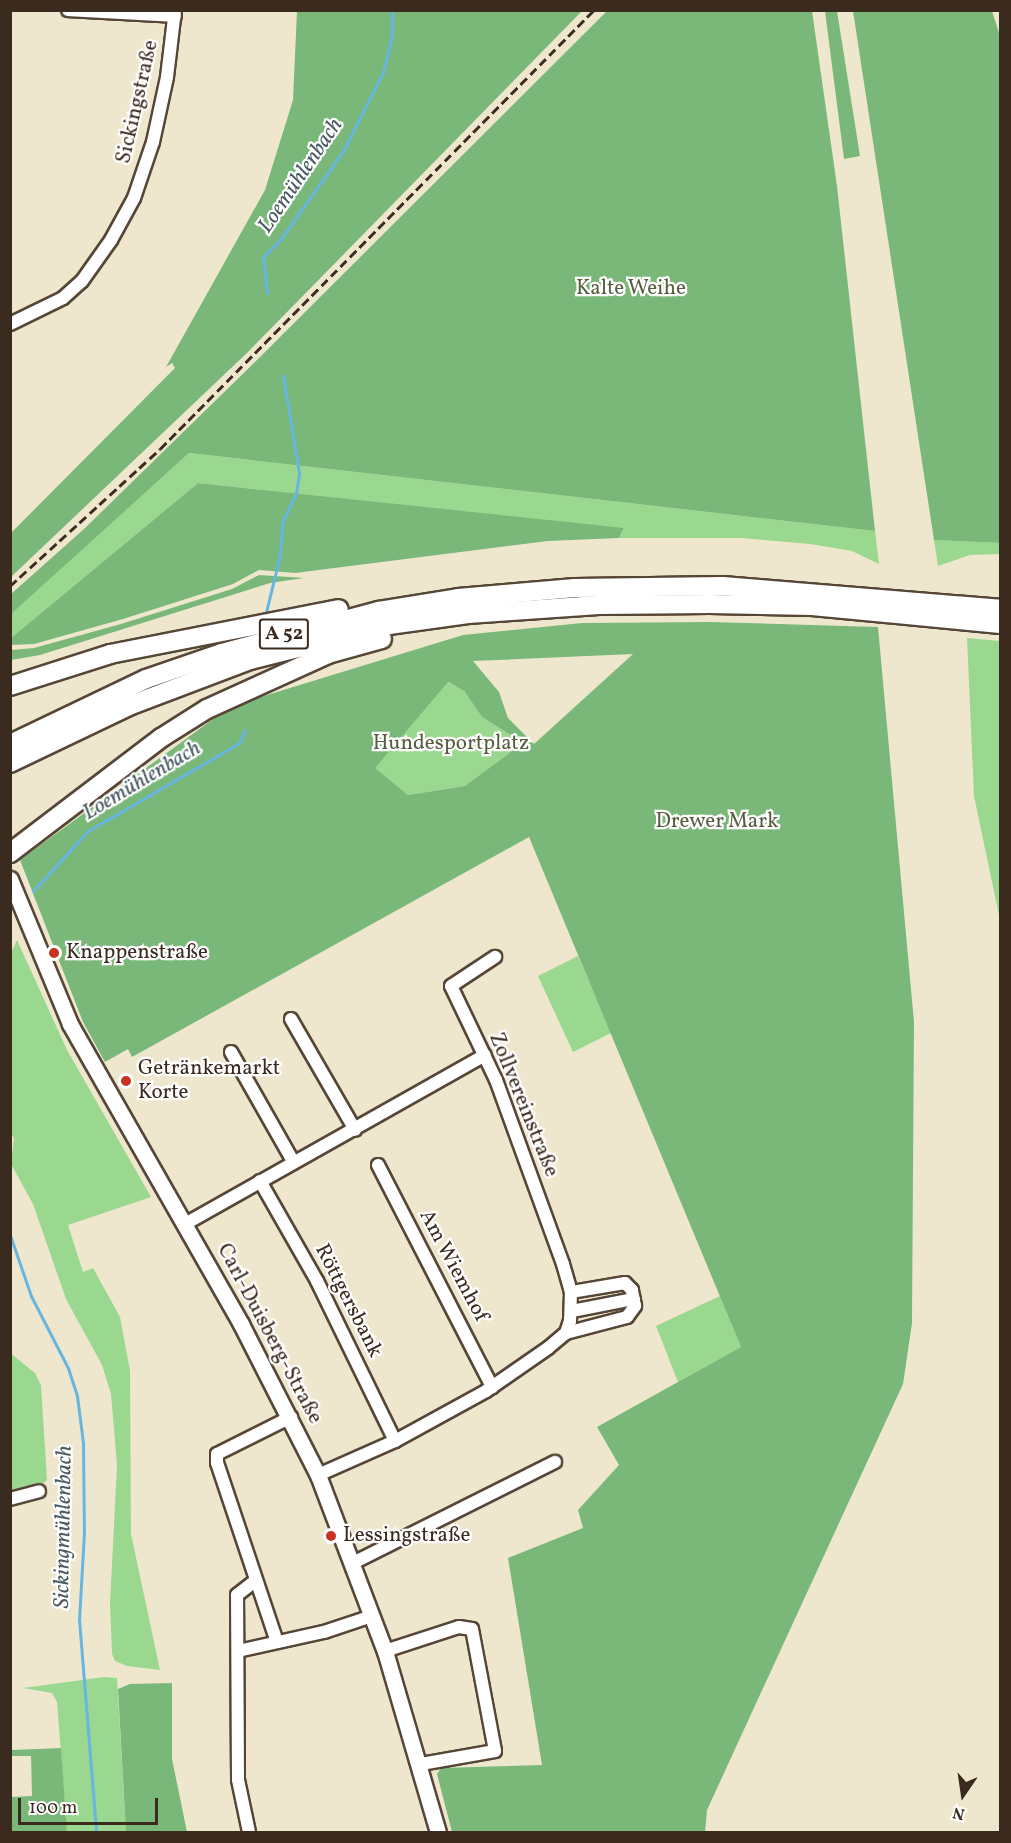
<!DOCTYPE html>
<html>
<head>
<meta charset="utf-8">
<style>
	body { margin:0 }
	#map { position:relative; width:1011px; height:1843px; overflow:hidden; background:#efe7cd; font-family:Vollkorn,serif }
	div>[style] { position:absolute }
	.green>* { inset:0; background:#99d88e }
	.forest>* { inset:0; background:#7ab879 }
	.stream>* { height:3px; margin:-1.5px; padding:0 1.5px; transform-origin:1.5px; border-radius:1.5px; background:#67b6e1 }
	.roads { filter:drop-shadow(2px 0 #564638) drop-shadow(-2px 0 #564638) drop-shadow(0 2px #564638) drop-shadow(0 -2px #564638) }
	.minor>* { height:12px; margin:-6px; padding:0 6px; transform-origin:6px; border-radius:6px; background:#fff }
	.major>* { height:15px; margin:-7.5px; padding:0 7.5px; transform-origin:7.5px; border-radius:7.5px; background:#fff }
	.highway>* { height:18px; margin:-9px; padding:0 9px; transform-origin:9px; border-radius:9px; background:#fff }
	.rail>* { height:3px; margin-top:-1.5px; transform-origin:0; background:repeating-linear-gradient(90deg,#3b2a1e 0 9px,transparent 0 13.5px) }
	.dots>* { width:16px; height:16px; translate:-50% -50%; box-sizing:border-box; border:3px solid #fff; border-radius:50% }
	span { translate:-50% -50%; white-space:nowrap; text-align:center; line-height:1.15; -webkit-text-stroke:4.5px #fff; paint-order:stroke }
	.shield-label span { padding:2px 4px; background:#fff; border:2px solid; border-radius:4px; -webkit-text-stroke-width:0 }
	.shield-label { font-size:20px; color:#3b2a1e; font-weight:700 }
	.street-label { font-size:21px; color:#3b2a1e }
	.park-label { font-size:21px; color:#575e40 }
	.poi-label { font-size:21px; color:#3b2a1e }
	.left { translate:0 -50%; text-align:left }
	.water-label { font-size:22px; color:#4a5b62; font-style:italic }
	.frame { position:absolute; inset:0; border:12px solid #3b2a1e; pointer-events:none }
	.north { position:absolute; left:933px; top:1765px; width:60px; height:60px; -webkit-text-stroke:4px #fff; paint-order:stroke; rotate:193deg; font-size:16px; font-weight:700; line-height:24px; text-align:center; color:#3b2a1e }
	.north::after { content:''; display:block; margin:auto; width:21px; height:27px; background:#3b2a1e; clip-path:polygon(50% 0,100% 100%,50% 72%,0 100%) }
	.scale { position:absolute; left:18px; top:1798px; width:140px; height:27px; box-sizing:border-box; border:3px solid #3b2a1e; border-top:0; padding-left:8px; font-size:18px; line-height:21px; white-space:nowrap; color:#3b2a1e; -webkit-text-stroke:4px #fff; paint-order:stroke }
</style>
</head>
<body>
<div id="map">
	<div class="green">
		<i style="clip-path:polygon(189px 453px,875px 531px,879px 564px,852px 551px,810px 544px,742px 538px,619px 538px,624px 529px,198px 483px,11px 638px,10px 614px)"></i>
		<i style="clip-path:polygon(934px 540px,1000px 543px,1000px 554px,970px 555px,938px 566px)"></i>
		<i style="clip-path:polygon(967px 638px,1000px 641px,1000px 920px,974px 796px)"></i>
		<i style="clip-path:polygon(447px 682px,464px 691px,482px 717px,511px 735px,520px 745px,465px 786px,408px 795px,374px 768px)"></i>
		<i style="clip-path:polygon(17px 940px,67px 1050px,151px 1197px,68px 1225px,83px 1272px,93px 1268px,120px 1317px,130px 1371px,131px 1534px,160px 1670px,127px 1666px,115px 1661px,112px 1654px,110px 1604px,117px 1465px,111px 1394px,102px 1365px,66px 1299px,33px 1204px,11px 1164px,14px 1138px,10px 1132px,10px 955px)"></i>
		<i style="clip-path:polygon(578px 956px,611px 1033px,573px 1052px,538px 976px)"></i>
		<i style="clip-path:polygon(720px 1296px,741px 1347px,678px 1382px,656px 1326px)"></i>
		<i style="clip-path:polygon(10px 1353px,35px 1373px,41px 1385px,47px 1480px,39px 1487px,10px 1496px)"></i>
		<i style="clip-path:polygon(104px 1677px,117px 1678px,126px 1832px,67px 1832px,57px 1702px,52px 1693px,23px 1688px)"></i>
	</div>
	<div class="forest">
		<i style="clip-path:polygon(297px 11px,582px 11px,248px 352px,11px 577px,11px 533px,175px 368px,172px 363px,166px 367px,265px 190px,293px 100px)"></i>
		<i style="clip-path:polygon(607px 11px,812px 11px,837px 186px,875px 531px,189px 453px,11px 614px,11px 594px,84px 529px,256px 361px)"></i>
		<i style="clip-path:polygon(825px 11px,837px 11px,860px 156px,844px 159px)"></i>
		<i style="clip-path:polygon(853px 11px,992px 11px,1000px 36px,1000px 543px,934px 540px)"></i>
		<i style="clip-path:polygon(198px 483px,624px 528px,619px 538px,548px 541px,295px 573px,259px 570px,233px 584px,123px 619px,34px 644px,11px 645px,11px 638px)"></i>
		<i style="clip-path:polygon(259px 575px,304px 578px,270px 583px,40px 655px,11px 660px,11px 650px,34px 648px,121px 624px,232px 589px)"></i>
		<i style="clip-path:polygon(evenodd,711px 622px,878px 627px,914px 1022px,912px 1323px,903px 1384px,707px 1810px,705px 1832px,452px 1832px,437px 1774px,441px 1768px,542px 1765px,508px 1558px,583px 1528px,578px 1510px,619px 1465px,597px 1427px,741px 1347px,529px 837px,132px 1057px,128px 1049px,105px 1062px,83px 1022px,20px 860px,231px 706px,463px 635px,582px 623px,711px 622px,633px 654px,534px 744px,508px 718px,499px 692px,473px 661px,633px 654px,711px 622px,448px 682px,464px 691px,482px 717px,511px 735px,520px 745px,465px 786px,408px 795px,375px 768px,448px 682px)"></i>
		<i style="clip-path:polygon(172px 1683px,172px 1759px,187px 1832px,126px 1832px,118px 1689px,130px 1684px)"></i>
		<i style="clip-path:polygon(61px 1748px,67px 1832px,11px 1832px,11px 1797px,32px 1796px,31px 1756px,12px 1756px,12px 1750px)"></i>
	</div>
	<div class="stream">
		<i style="left:267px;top:293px;width:36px;rotate:-96deg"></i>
		<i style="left:263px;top:257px;width:24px;rotate:-45deg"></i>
		<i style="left:280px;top:240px;width:109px;rotate:-54.7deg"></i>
		<i style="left:343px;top:151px;width:89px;rotate:-63.1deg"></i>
		<i style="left:383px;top:72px;width:37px;rotate:-76deg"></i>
		<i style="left:392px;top:36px;width:26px;rotate:-90deg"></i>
		<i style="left:266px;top:612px;width:59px;rotate:-76.2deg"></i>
		<i style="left:280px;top:555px;width:32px;rotate:-86deg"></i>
		<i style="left:282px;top:523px;width:33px;rotate:-65deg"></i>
		<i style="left:296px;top:493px;width:20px;rotate:-81deg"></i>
		<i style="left:299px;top:473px;width:99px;rotate:-99.3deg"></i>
		<i style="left:33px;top:891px;width:81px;rotate:-47.5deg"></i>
		<i style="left:88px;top:831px;width:175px;rotate:-30.2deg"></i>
		<i style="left:239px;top:743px;width:14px;rotate:-65deg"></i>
		<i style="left:10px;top:1235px;width:65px;rotate:71deg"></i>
		<i style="left:31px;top:1296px;width:81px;rotate:62.8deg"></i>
		<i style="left:68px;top:1368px;width:29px;rotate:72deg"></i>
		<i style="left:77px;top:1396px;width:47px;rotate:82.7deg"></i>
		<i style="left:83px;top:1443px;width:90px;rotate:89.4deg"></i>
		<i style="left:84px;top:1533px;width:86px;rotate:93.3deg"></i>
		<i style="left:79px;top:1619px;width:214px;rotate:85.4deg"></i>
	</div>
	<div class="roads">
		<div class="minor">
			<i style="left:68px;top:10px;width:107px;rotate:3.2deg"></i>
			<i style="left:10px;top:324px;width:59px;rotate:-26.1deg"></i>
			<i style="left:63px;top:298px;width:25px;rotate:-42deg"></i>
			<i style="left:82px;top:281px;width:50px;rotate:-54.7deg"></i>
			<i style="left:111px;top:240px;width:48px;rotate:-61.3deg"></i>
			<i style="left:134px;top:198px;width:59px;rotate:-71.3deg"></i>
			<i style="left:153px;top:142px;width:66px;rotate:-77.8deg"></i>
			<i style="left:167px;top:77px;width:67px;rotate:-83.2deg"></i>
			<i style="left:291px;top:1019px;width:128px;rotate:60deg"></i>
			<i style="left:231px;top:1052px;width:125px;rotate:60.4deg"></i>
			<i style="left:378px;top:1165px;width:250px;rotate:62.8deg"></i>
			<i style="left:260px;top:1181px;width:115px;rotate:60.3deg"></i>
			<i style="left:317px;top:1281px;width:178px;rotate:64deg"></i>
			<i style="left:185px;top:1224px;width:344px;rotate:-29.4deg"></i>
			<i style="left:572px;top:1311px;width:63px;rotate:-11deg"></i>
			<i style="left:566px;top:1333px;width:63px;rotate:-14.7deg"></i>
			<i style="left:627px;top:1317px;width:14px;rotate:-54deg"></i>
			<i style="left:635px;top:1306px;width:16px;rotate:-101deg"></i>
			<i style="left:632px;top:1290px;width:10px;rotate:-135deg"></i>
			<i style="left:625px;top:1283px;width:55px;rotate:170.5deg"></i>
			<i style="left:318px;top:1475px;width:84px;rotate:-23.8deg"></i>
			<i style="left:395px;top:1441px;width:104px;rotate:-28.8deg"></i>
			<i style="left:486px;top:1391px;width:75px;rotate:-34.7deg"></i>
			<i style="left:548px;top:1348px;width:23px;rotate:-40deg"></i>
			<i style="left:566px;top:1333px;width:13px;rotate:-72deg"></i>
			<i style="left:570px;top:1321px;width:29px;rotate:-88deg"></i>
			<i style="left:571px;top:1292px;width:29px;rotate:-106deg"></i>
			<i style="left:563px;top:1264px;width:196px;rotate:-110deg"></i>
			<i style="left:496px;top:1080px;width:104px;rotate:-115.6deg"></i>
			<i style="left:451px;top:986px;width:53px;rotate:-33.4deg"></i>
			<i style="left:10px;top:1499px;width:30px;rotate:-15deg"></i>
			<i style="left:353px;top:1563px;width:226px;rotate:-26.6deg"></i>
			<i style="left:277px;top:1642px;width:189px;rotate:-108.5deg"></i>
			<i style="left:217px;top:1463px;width:9px;rotate:-90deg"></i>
			<i style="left:217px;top:1454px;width:83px;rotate:-26.6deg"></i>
			<i style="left:238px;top:1651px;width:88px;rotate:-12.5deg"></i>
			<i style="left:324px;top:1632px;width:51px;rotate:-18.4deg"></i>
			<i style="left:385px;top:1651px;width:78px;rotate:-18deg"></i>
			<i style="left:459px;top:1627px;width:13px;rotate:9deg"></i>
			<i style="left:472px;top:1629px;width:124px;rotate:79.3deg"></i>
			<i style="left:495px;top:1751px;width:75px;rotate:170deg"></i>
			<i style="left:249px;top:1832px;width:53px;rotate:-101.9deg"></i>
			<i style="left:238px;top:1780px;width:185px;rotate:-90.3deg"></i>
			<i style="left:237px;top:1595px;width:24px;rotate:-38deg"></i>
		</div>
		<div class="major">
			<i style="left:10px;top:879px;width:157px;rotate:67.5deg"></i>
			<i style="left:70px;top:1024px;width:345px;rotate:60.3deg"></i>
			<i style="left:241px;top:1324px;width:169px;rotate:63deg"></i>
			<i style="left:318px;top:1475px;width:188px;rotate:69.2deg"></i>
			<i style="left:385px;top:1651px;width:189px;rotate:73.7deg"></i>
		</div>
		<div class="highway">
			<i style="left:10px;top:686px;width:105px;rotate:-17.7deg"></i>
			<i style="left:110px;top:654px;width:233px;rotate:-11.1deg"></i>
			<i style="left:10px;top:744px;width:151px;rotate:-25.5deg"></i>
			<i style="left:146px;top:679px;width:80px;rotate:-18.9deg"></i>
			<i style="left:222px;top:653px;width:163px;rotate:-15deg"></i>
			<i style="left:379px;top:611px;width:80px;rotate:-9.3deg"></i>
			<i style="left:458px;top:598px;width:117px;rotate:-4.9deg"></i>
			<i style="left:575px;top:588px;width:148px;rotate:-0.8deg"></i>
			<i style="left:723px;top:586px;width:278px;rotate:4.7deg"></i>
			<i style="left:10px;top:763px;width:134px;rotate:-25.6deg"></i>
			<i style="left:131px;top:705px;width:127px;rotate:-20.7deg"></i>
			<i style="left:250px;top:660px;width:143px;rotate:-14.1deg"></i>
			<i style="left:389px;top:625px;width:80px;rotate:-7.9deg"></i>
			<i style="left:468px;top:614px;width:131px;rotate:-3.9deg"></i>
			<i style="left:599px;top:605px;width:111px;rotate:-0.5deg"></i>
			<i style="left:710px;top:604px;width:102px;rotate:1.1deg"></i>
			<i style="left:812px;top:606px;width:189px;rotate:5.5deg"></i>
			<i style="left:10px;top:853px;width:190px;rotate:-37.3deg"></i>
			<i style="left:161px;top:738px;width:54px;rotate:-32.2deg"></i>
			<i style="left:207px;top:709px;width:133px;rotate:-24.4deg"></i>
			<i style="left:328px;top:654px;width:56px;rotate:-15.5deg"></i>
		</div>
	</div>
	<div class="rail">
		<i style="left:10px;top:586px;width:203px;rotate:-42.4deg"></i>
		<i style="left:160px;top:449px;width:617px;rotate:-45.33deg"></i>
	</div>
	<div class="dots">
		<i style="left:54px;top:953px;background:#c8321e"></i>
		<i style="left:126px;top:1081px;background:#c8321e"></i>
		<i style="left:331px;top:1536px;background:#c8321e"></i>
	</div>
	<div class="shield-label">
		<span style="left:284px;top:634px">A 52</span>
	</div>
	<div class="street-label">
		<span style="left:138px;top:102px;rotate:-77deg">Sickingstraße</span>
		<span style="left:523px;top:1105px;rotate:68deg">Zollvereinstraße</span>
		<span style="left:453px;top:1266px;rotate:62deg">Am Wiemhof</span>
		<span style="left:348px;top:1301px;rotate:63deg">Röttgersbank</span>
		<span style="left:269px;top:1334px;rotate:62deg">Carl-Duisberg-Straße</span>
	</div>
	<div class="park-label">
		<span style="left:631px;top:289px">Kalte Weihe</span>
		<span style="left:451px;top:744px">Hundesportplatz</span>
		<span style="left:717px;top:822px">Drewer Mark</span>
	</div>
	<div class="poi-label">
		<span class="left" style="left:66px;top:953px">Knappenstraße</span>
		<span class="left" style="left:138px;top:1081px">Getränkemarkt<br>Korte</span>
		<span class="left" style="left:343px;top:1536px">Lessingstraße</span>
	</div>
	<div class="water-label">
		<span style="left:301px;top:176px;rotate:-56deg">Loemühlenbach</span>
		<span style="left:142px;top:781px;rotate:-31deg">Loemühlenbach</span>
		<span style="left:64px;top:1527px;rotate:-89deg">Sickingmühlenbach</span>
	</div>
	<div class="frame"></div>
	<div class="north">N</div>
	<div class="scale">100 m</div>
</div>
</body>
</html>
